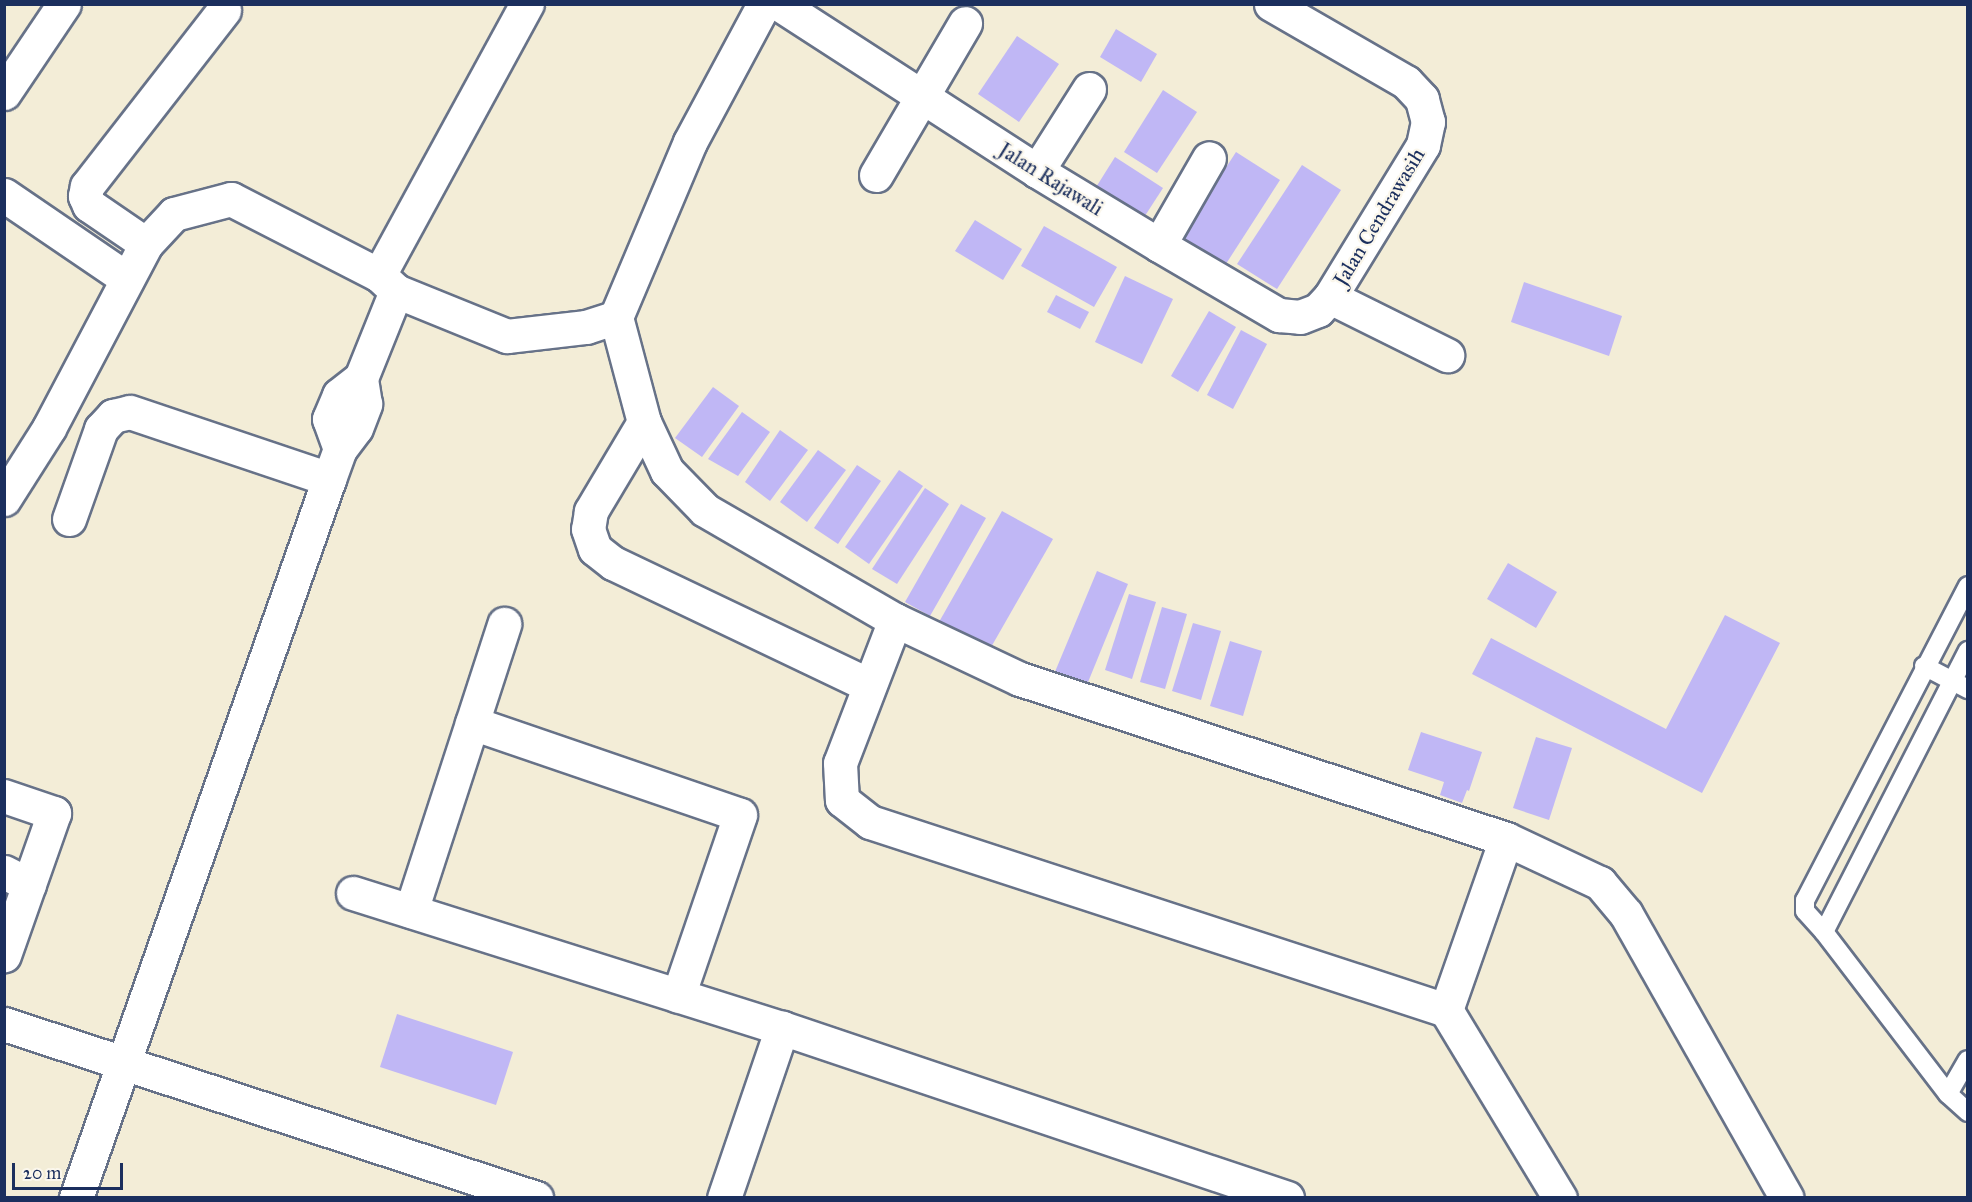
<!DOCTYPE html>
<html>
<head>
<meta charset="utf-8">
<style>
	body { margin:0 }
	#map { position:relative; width:1972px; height:1202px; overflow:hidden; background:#f3edd7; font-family:"IM FELL Great Primer",serif }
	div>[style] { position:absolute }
	.building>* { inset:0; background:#c0b7f5 }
	.roads { filter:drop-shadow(2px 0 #677288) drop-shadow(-2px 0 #677288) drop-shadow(0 2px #677288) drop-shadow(0 -2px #677288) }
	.lane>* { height:18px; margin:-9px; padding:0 9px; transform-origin:9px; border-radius:9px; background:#fff }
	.street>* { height:33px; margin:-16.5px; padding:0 16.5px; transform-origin:16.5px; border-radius:16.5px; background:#fff }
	span { translate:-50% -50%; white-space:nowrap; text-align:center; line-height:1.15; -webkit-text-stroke:4.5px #fbf7ec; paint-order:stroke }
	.street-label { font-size:21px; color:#1b2f5e }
	.frame { position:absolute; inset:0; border:6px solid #1b2f5e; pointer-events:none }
	.scale { position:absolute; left:12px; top:1163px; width:111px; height:27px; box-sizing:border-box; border:3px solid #1b2f5e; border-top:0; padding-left:8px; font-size:18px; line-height:21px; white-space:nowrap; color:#1b2f5e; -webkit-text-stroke:4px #fbf7ec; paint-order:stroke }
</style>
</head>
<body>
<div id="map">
	<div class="building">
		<i style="clip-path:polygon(1116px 29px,1157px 54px,1141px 82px,1100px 57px)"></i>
		<i style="clip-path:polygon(1017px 36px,1059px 64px,1019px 122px,978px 94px)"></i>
		<i style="clip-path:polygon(1163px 90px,1197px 112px,1157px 173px,1124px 152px)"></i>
		<i style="clip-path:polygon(1236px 152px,1280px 180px,1224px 267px,1180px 239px)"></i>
		<i style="clip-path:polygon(1115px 157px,1163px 188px,1141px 222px,1093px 192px)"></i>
		<i style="clip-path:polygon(1302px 165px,1341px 190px,1277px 289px,1237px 264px)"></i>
		<i style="clip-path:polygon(975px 220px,1022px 249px,1003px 280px,955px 251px)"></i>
		<i style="clip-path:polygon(1044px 226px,1117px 267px,1094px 307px,1021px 266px)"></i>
		<i style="clip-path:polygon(1125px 276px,1173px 299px,1142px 364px,1095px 342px)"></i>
		<i style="clip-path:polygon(1524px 282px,1622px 316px,1609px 356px,1511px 322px)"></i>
		<i style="clip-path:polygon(1056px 295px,1089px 312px,1080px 329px,1047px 312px)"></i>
		<i style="clip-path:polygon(1209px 311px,1236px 327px,1198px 392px,1171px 376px)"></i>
		<i style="clip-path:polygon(1241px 330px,1267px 344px,1233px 409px,1207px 395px)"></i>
		<i style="clip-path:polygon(713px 387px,739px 406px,702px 457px,675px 438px)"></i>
		<i style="clip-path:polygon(742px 412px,770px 432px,738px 476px,708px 459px)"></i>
		<i style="clip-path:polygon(780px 430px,808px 450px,770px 501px,745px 482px)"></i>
		<i style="clip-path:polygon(818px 450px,846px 470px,807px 522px,780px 502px)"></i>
		<i style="clip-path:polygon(857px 465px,881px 481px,838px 544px,814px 528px)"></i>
		<i style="clip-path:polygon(899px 470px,923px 486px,869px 564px,845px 547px)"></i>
		<i style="clip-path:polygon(925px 488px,949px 504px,897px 584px,872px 569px)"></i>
		<i style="clip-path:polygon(961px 504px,986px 518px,930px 616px,905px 602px)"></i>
		<i style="clip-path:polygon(1002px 511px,1053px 539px,990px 649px,939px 622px)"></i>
		<i style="clip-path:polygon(1508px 563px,1557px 592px,1536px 628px,1487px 599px)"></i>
		<i style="clip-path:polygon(1097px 571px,1128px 584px,1084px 692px,1052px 679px)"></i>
		<i style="clip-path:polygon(1129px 594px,1156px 602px,1132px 679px,1105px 670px)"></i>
		<i style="clip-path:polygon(1162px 607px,1187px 614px,1165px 689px,1140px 682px)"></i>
		<i style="clip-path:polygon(1725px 615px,1780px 643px,1702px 793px,1472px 674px,1491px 638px,1666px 729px)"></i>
		<i style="clip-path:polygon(1193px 623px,1221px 631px,1201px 700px,1172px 691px)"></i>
		<i style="clip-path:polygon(1230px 641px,1262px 651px,1243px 716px,1210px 706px)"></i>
		<i style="clip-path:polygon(1421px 732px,1482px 752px,1469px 791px,1467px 790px,1462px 803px,1440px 795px,1444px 782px,1408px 770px)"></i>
		<i style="clip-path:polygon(1536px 737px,1572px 748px,1549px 820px,1513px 808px)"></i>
		<i style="clip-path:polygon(397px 1014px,513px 1052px,496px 1105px,380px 1067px)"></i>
	</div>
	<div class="roads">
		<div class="lane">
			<i style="left:1968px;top:586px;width:354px;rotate:117.4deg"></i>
			<i style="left:1805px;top:900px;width:11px;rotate:90deg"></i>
			<i style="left:1805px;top:911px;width:28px;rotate:48deg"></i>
			<i style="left:1824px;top:932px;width:316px;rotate:-62.9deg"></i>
			<i style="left:1924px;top:666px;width:50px;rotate:27.6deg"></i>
			<i style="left:1824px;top:932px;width:204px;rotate:52.6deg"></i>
			<i style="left:1948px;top:1094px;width:27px;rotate:42deg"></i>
			<i style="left:1948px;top:1094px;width:39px;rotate:-60deg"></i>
		</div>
		<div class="street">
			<i style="left:764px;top:4px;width:157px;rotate:118.2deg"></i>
			<i style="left:690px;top:142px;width:190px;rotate:112.9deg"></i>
			<i style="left:616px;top:317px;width:109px;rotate:75.1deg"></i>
			<i style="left:644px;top:422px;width:54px;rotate:64.9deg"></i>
			<i style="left:667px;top:471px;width:54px;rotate:45.7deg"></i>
			<i style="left:705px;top:510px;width:220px;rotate:30.1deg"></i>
			<i style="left:895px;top:620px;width:138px;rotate:25.3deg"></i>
			<i style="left:1020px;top:679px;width:512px;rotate:18.22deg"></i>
			<i style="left:1506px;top:839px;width:104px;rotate:25.1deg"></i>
			<i style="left:1600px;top:883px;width:40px;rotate:50deg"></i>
			<i style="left:1626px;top:914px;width:326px;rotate:60.5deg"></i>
			<i style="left:779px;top:4px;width:307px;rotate:32.9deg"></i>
			<i style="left:1037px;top:171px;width:143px;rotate:31.2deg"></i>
			<i style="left:1159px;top:245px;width:139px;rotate:30.3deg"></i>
			<i style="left:1279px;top:315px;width:21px;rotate:5deg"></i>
			<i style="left:1300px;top:317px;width:19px;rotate:-21deg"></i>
			<i style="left:1318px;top:310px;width:18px;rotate:-47deg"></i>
			<i style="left:1330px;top:297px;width:178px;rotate:-58.5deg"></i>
			<i style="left:1423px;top:145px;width:24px;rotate:-78deg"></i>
			<i style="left:1428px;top:122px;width:24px;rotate:-105deg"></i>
			<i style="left:1422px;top:99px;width:23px;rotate:-133deg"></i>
			<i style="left:1406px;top:82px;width:156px;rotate:-150deg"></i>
			<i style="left:4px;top:93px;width:107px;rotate:-56deg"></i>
			<i style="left:1037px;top:171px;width:97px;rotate:-57.6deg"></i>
			<i style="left:876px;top:175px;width:176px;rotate:-59.6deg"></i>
			<i style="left:4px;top:195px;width:149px;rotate:34.3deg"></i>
			<i style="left:146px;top:244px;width:69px;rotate:-145.6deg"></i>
			<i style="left:89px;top:205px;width:10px;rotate:-114deg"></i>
			<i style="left:85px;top:196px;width:10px;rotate:-79deg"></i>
			<i style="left:87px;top:186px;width:223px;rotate:-52.1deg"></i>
			<i style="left:1159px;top:245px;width:100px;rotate:-60.1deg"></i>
			<i style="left:379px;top:275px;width:309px;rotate:-61.4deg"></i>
			<i style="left:1330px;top:297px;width:131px;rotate:26.4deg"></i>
			<i style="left:644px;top:422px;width:104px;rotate:120.8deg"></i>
			<i style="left:591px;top:511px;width:18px;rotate:99deg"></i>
			<i style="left:588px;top:529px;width:21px;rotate:71deg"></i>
			<i style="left:595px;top:549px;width:23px;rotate:38deg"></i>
			<i style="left:613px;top:563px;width:284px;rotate:25.5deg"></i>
			<i style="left:340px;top:449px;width:32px;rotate:-110deg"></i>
			<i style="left:329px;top:419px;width:26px;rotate:-67deg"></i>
			<i style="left:339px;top:395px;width:28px;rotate:-38deg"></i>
			<i style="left:4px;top:499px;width:84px;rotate:-57.6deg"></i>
			<i style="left:49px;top:428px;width:208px;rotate:-62.2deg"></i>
			<i style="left:146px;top:244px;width:41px;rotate:-47deg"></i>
			<i style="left:174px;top:214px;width:59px;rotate:-14.7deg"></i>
			<i style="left:231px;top:199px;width:166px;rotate:27.2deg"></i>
			<i style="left:379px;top:275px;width:23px;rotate:43deg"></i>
			<i style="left:396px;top:291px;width:120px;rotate:22.1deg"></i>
			<i style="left:507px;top:336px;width:80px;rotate:-6.5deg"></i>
			<i style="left:586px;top:327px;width:32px;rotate:-18deg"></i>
			<i style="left:69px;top:519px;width:96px;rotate:-70.4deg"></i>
			<i style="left:101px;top:429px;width:18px;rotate:-47deg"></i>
			<i style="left:113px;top:416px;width:17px;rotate:-13deg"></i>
			<i style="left:130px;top:412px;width:210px;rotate:18.6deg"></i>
			<i style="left:895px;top:620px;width:153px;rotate:111deg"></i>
			<i style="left:840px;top:763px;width:37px;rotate:87deg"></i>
			<i style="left:842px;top:800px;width:36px;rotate:38deg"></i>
			<i style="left:870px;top:822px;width:606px;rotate:18.08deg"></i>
			<i style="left:1446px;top:1010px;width:181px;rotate:-70.7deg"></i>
			<i style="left:472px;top:723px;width:283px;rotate:18.9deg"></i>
			<i style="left:740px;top:815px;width:191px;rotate:108.9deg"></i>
			<i style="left:4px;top:796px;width:53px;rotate:18.8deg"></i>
			<i style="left:54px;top:813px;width:151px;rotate:109.4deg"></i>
			<i style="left:4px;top:872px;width:28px;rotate:27deg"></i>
			<i style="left:353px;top:893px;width:450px;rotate:17.5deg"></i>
			<i style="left:782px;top:1028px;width:533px;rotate:18.6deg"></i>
			<i style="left:411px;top:911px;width:302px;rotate:-72deg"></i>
			<i style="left:1446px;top:1010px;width:220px;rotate:58.8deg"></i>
			<i style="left:4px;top:1024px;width:560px;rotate:18.11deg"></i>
			<i style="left:76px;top:1198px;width:762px;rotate:-70.61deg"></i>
			<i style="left:329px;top:479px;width:32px;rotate:-70deg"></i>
			<i style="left:340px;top:449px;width:26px;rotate:-53deg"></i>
			<i style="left:356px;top:428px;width:26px;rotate:-69deg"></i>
			<i style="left:365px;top:404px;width:26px;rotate:-99deg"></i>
			<i style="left:361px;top:378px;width:94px;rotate:-68.1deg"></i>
			<i style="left:724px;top:1198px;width:180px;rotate:-71.2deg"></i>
		</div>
	</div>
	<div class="street-label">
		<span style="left:1051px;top:179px;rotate:32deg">Jalan Rajawali</span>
		<span style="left:1379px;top:217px;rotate:-59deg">Jalan Cendrawasih</span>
	</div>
	<div class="frame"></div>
	<div class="scale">20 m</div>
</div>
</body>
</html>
